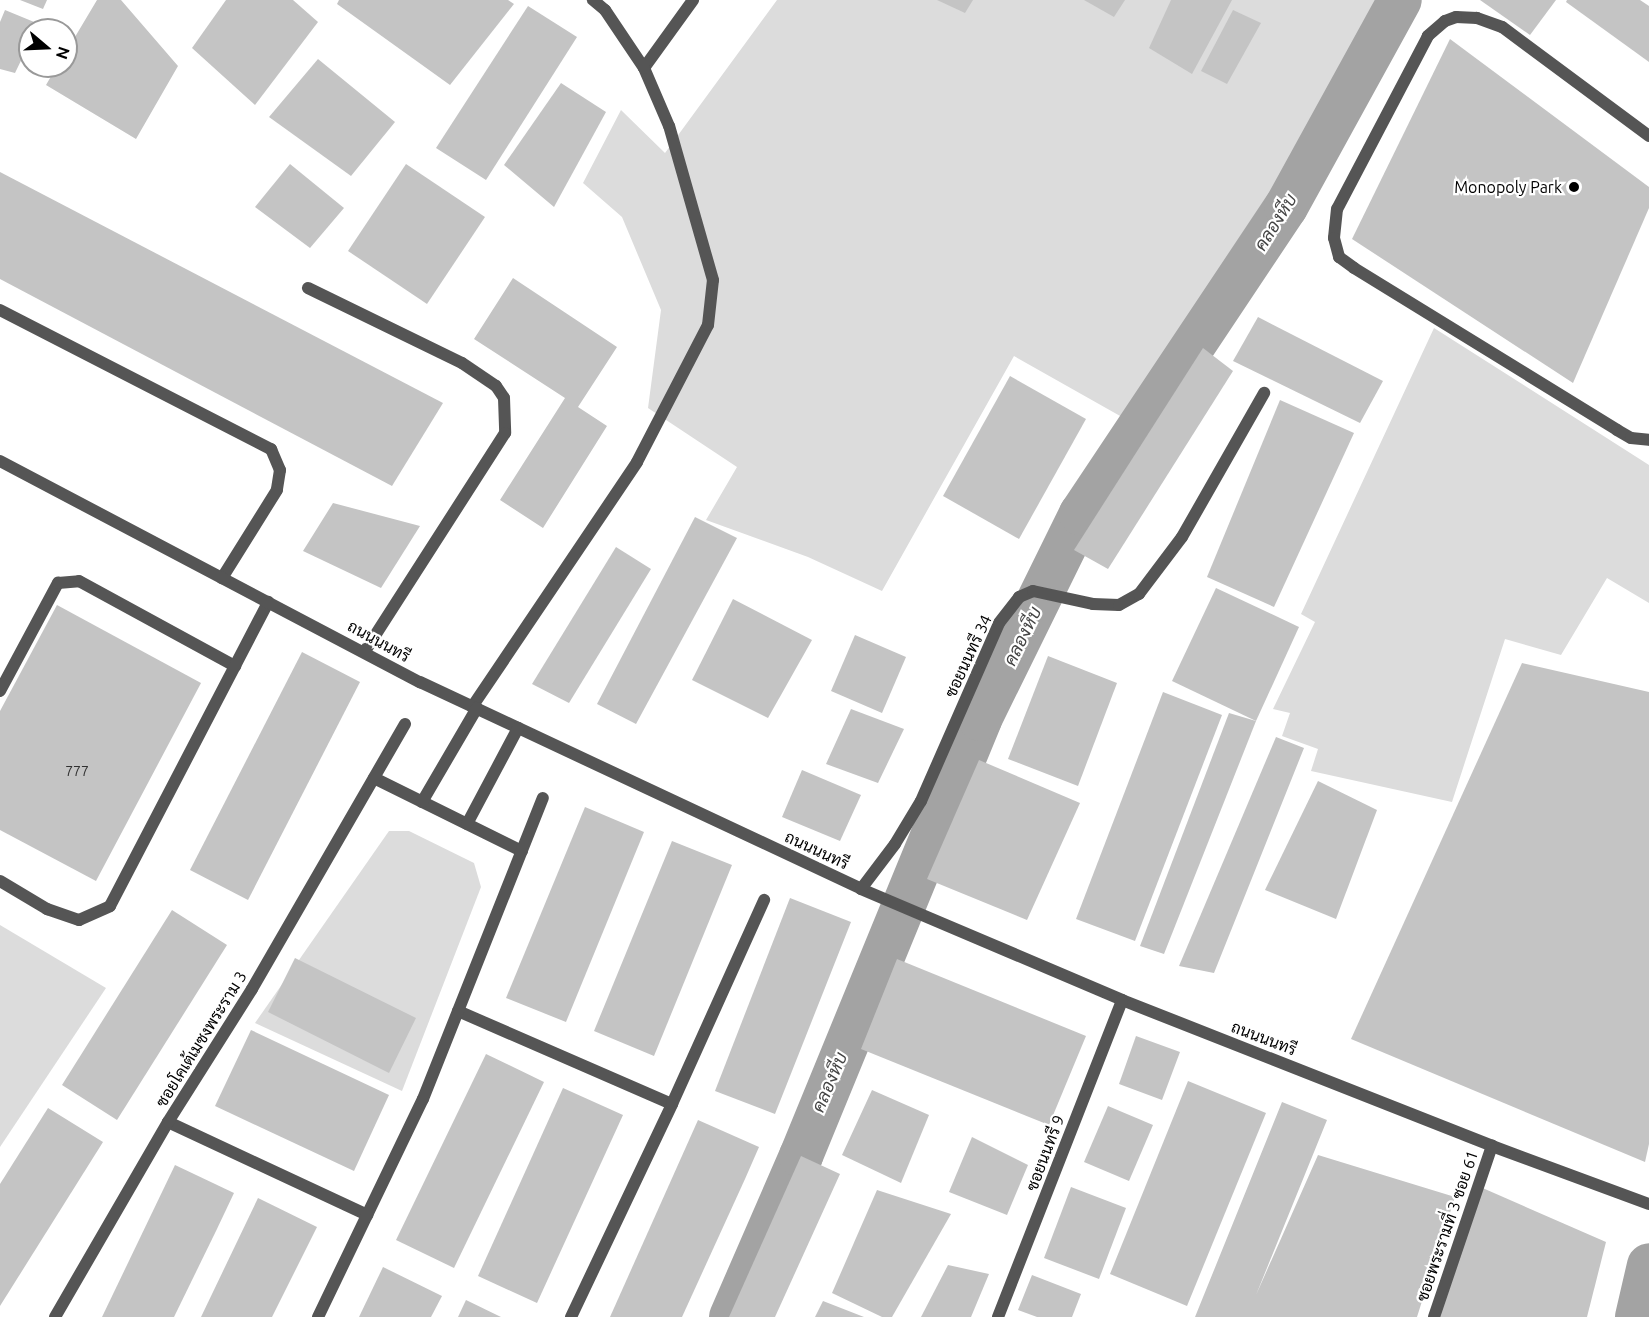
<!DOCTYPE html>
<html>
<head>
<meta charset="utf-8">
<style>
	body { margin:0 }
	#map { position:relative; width:1649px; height:1317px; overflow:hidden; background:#fff; font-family:Ubuntu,Sarabun,sans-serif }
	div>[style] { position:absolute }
	.green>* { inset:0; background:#dcdcdc }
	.canal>* { height:44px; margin:-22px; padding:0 22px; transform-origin:22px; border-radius:22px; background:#a3a3a3 }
	.building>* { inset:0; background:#c4c4c4 }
	.service>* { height:12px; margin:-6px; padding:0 6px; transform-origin:6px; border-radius:6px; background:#555 }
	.minor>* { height:12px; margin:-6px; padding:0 6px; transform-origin:6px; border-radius:6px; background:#555 }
	.dots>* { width:16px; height:16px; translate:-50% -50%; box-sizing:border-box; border:3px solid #fff; border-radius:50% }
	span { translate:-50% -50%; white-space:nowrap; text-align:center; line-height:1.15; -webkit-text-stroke:4.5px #fff; paint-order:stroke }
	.number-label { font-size:14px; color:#313131 }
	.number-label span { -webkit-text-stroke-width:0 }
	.poi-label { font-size:16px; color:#000 }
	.right { translate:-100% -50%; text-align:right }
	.street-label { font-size:16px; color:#000 }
	.water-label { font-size:18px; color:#444; font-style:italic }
	.north { position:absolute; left:18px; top:18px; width:60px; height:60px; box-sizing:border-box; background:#fff; border:2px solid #999; border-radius:50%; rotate:109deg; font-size:16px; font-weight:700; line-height:24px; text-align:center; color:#000 }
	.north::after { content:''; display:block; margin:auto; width:21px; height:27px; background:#000; clip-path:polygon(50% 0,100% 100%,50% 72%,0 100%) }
</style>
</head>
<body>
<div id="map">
	<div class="green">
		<i style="clip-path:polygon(777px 0,1383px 0,1281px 191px,1129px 421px,1014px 356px,882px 591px,808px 557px,706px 520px,737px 467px,648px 408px,661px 310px,622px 217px,583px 183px,621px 110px,665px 153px)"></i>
		<i style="clip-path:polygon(1434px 328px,1649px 465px,1649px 603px,1607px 578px,1561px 655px,1505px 639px,1452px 802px,1311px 771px,1318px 749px,1282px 736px,1290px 713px,1273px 709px,1315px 622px,1301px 614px)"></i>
		<i style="clip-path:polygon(389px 831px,409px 831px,474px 863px,481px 887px,402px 1091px,255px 1023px)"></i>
		<i style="clip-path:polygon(0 925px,106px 988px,0 1147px)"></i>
	</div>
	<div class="canal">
		<i style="left:731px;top:1317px;width:176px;rotate:-66.5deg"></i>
		<i style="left:801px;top:1156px;width:472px;rotate:-67.7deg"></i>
		<i style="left:980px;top:719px;width:229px;rotate:-63.8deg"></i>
		<i style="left:1081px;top:514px;width:369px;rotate:-56.3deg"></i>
		<i style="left:1286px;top:207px;width:236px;rotate:-61.2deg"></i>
		<i style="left:1637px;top:1317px;width:53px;rotate:-77deg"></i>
	</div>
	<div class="building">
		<i style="clip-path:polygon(20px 0,47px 0,43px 9px)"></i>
		<i style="clip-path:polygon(97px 0,121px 0,178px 66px,136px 139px,46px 85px,57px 66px,66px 66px,66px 52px)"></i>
		<i style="clip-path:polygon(226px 0,293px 0,318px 22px,255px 105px,192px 48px)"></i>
		<i style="clip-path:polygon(339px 0,508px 0,514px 4px,450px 85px,337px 4px)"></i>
		<i style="clip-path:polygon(937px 0,973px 0,965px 13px)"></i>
		<i style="clip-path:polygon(1084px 0,1125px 0,1114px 17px)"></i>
		<i style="clip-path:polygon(1171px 0,1232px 0,1192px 74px,1149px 48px)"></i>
		<i style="clip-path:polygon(1480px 0,1556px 0,1530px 35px)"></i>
		<i style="clip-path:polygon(1567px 0,1640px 0,1649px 6px,1649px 62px,1566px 2px)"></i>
		<i style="clip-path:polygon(528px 6px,577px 37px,486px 180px,436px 148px)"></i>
		<i style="clip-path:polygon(5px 10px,39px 24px,36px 30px,30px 30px,30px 42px,15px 73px,0 69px,0 22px)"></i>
		<i style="clip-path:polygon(1233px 10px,1261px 23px,1227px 84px,1201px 71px)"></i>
		<i style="clip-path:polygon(1450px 39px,1649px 187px,1649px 208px,1573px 383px,1352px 239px)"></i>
		<i style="clip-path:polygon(318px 59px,395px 122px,351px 176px,269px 117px)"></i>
		<i style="clip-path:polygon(561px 83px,606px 112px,554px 207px,504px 165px)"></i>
		<i style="clip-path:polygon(290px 164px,344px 208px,310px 248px,255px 207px)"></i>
		<i style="clip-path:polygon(406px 164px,485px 217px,427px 304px,348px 251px)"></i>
		<i style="clip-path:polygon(0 172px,443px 403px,392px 486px,0 279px)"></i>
		<i style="clip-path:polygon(513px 278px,617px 347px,578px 407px,607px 426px,543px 528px,500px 500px,565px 398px,474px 339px)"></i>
		<i style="clip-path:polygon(1258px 317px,1383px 381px,1360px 423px,1233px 361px)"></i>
		<i style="clip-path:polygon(1203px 348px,1233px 371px,1108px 569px,1074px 550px)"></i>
		<i style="clip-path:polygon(1010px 376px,1086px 419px,1019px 539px,943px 496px)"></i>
		<i style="clip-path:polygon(1280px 400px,1354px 433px,1274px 607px,1207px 577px)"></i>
		<i style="clip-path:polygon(333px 503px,420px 526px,381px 588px,303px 551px)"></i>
		<i style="clip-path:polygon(695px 517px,737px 538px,636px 724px,597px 704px)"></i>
		<i style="clip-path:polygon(616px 547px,651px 569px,569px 703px,532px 684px)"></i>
		<i style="clip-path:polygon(1216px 588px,1299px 627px,1256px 721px,1172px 681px)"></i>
		<i style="clip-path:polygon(733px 599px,812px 640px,768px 718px,692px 680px)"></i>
		<i style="clip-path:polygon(57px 605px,201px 683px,96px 881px,0 830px,0 711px)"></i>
		<i style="clip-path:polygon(855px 635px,906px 657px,882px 713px,831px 691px)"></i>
		<i style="clip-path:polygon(302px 652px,360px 682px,248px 900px,190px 870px)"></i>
		<i style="clip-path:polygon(1048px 656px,1117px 683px,1078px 786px,1008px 759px)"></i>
		<i style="clip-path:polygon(1522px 663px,1649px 692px,1649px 1144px,1645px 1162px,1351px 1039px)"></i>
		<i style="clip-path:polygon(1163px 692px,1222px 715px,1135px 941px,1076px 919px)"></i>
		<i style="clip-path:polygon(851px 709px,904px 729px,878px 783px,826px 764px)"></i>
		<i style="clip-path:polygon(1229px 713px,1256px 721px,1164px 954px,1140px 946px)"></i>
		<i style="clip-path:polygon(1276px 737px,1304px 748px,1214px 973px,1179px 966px)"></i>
		<i style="clip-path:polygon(979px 760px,1080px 803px,1027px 920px,927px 879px)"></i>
		<i style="clip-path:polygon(802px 770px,861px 795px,840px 841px,782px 817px)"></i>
		<i style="clip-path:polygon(1318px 781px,1377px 810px,1336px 919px,1265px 890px)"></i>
		<i style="clip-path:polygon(585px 807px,644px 832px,566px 1022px,506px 998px)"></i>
		<i style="clip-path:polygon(672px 841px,732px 865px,654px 1056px,594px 1031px)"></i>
		<i style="clip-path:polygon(790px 898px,851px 922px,775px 1114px,715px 1091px)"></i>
		<i style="clip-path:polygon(172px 910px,227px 945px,117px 1120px,62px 1085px)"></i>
		<i style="clip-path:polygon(295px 958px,416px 1018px,389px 1073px,268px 1012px)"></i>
		<i style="clip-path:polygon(897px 959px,1086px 1036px,1049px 1125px,861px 1049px)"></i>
		<i style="clip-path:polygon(251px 1030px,389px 1095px,354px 1171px,215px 1106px)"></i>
		<i style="clip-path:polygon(1136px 1036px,1180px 1052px,1162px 1100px,1119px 1084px)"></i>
		<i style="clip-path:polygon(486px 1054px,544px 1082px,454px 1268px,396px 1240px)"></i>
		<i style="clip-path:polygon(1188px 1081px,1266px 1113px,1187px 1306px,1110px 1274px)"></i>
		<i style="clip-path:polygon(563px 1088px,623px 1115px,537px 1303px,478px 1276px)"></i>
		<i style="clip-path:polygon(872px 1090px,929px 1115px,901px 1183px,842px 1155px)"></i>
		<i style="clip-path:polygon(1282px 1102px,1327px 1120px,1256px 1295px,1318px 1155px,1455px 1197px,1417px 1317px,1195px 1317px)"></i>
		<i style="clip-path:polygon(1108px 1106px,1153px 1125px,1129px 1181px,1084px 1162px)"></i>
		<i style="clip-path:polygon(48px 1108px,103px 1142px,0 1306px,0 1184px)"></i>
		<i style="clip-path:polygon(698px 1120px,759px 1147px,745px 1179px,682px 1317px,610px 1317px)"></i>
		<i style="clip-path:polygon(972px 1137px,1028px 1165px,1007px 1215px,949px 1192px)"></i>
		<i style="clip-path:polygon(801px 1156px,840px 1174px,775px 1317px,729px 1317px)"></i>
		<i style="clip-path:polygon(175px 1165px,234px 1193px,216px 1231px,174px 1317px,102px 1317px)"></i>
		<i style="clip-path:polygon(1478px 1186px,1606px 1242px,1587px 1317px,1434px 1317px)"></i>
		<i style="clip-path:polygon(1071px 1187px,1126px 1208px,1099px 1279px,1044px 1258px)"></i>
		<i style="clip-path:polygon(877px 1190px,951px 1214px,892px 1317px,882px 1317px,832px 1293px)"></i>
		<i style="clip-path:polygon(258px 1198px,317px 1227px,272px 1317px,201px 1317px)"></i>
		<i style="clip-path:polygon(948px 1265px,989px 1274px,971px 1317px,921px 1317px)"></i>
		<i style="clip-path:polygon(383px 1267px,442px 1296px,431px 1317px,359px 1317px)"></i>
		<i style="clip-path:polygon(1032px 1275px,1081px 1294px,1072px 1317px,1037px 1317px,1018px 1310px)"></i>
		<i style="clip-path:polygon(466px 1300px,501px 1317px,458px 1317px)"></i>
		<i style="clip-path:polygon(823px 1301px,864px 1317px,815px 1317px)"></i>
	</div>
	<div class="service">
		<i style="left:644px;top:68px;width:84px;rotate:-54.2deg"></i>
		<i style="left:1649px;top:136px;width:183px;rotate:-143.4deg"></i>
		<i style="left:1502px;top:27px;width:27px;rotate:-160deg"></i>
		<i style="left:1477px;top:18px;width:21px;rotate:-177deg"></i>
		<i style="left:1456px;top:17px;width:12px;rotate:160deg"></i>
		<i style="left:1445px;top:21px;width:23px;rotate:139deg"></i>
		<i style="left:1428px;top:36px;width:195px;rotate:117.7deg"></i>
		<i style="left:1337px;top:209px;width:29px;rotate:96deg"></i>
		<i style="left:1334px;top:238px;width:20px;rotate:75deg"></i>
		<i style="left:1339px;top:257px;width:19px;rotate:36deg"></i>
		<i style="left:1354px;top:268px;width:309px;rotate:31.6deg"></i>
		<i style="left:1617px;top:430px;width:16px;rotate:30deg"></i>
		<i style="left:1631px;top:438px;width:18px;rotate:6deg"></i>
		<i style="left:0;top:310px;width:305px;rotate:27.2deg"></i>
		<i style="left:271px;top:449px;width:23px;rotate:67deg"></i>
		<i style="left:280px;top:470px;width:20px;rotate:99deg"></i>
		<i style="left:277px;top:490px;width:104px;rotate:122deg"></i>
		<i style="left:0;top:691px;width:123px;rotate:-61.8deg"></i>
		<i style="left:58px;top:583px;width:21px;rotate:-5deg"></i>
		<i style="left:79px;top:581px;width:178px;rotate:28.6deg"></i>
		<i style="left:472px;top:707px;width:295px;rotate:-56deg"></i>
		<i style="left:637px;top:462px;width:154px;rotate:-62.6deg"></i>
		<i style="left:708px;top:325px;width:45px;rotate:-83.7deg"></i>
		<i style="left:713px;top:280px;width:160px;rotate:-105.9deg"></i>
		<i style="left:669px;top:126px;width:63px;rotate:-113.3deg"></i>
		<i style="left:644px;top:68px;width:70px;rotate:-123.9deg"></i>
		<i style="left:605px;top:10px;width:16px;rotate:-140deg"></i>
		<i style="left:0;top:881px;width:55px;rotate:30.8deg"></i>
		<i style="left:47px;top:909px;width:34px;rotate:19deg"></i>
		<i style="left:79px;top:920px;width:34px;rotate:-24deg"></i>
		<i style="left:110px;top:906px;width:343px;rotate:-62.5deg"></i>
		<i style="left:1434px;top:1317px;width:181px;rotate:-71.3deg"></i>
	</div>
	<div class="minor">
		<i style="left:308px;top:288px;width:171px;rotate:26deg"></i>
		<i style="left:462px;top:363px;width:41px;rotate:34.1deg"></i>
		<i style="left:496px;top:386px;width:14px;rotate:56deg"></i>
		<i style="left:504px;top:398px;width:35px;rotate:88deg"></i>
		<i style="left:505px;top:433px;width:259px;rotate:122.7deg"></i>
		<i style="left:0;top:461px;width:475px;rotate:27.8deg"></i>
		<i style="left:420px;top:682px;width:487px;rotate:25.1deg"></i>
		<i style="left:861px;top:889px;width:284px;rotate:23deg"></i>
		<i style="left:1122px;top:1000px;width:398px;rotate:21.5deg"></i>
		<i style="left:1492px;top:1146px;width:167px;rotate:20.3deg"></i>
		<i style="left:374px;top:778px;width:165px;rotate:26.3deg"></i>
		<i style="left:422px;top:802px;width:109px;rotate:-59.7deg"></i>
		<i style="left:467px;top:824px;width:109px;rotate:-62deg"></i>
		<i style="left:861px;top:889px;width:56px;rotate:-52.9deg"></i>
		<i style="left:895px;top:844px;width:50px;rotate:-58.8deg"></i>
		<i style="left:921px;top:801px;width:194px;rotate:-66.3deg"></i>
		<i style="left:999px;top:623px;width:33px;rotate:-52deg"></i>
		<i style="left:1019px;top:597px;width:15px;rotate:-23deg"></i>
		<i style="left:1033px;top:591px;width:61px;rotate:12.2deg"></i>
		<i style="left:1093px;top:604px;width:26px;rotate:2deg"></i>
		<i style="left:1119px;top:605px;width:23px;rotate:-29deg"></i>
		<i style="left:1139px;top:594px;width:71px;rotate:-53deg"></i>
		<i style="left:1182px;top:537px;width:166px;rotate:-60.3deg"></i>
		<i style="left:458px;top:1011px;width:233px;rotate:23.5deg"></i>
		<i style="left:168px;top:1122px;width:220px;rotate:25deg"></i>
		<i style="left:55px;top:1317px;width:225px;rotate:-59.9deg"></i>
		<i style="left:168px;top:1122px;width:157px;rotate:-57.7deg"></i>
		<i style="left:252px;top:989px;width:306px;rotate:-60deg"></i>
		<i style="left:318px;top:1317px;width:242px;rotate:-64.3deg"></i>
		<i style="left:423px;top:1099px;width:324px;rotate:-68.3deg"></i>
		<i style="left:571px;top:1317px;width:236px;rotate:-64.6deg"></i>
		<i style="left:672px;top:1104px;width:224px;rotate:-65.7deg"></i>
		<i style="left:998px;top:1317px;width:340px;rotate:-68.6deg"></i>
	</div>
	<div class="dots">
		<i style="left:1574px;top:187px;background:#000"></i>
	</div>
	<div class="number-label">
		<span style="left:77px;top:771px">777</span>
	</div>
	<div class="poi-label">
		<span class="right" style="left:1562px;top:187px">Monopoly Park</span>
	</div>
	<div class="street-label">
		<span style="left:379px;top:641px;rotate:29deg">ถนนนนทรี</span>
		<span style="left:968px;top:656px;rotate:-65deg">ซอยนนทรี 34</span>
		<span style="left:817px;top:850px;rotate:25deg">ถนนนนทรี</span>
		<span style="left:1264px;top:1038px;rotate:21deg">ถนนนนทรี</span>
		<span style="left:201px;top:1039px;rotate:-58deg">ซอยโคเต้เมซงพระราม 3</span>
		<span style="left:1045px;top:1153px;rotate:-69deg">ซอยนนทรี 9</span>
		<span style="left:1447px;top:1226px;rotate:-71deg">ซอยพระรามที่ 3 ซอย 61</span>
	</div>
	<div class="water-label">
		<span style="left:1275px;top:222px;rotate:-58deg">คลองหีบ</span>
		<span style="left:1022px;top:636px;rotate:-64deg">คลองหีบ</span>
		<span style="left:829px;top:1082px;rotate:-67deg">คลองหีบ</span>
	</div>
	<div class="north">N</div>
</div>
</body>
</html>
